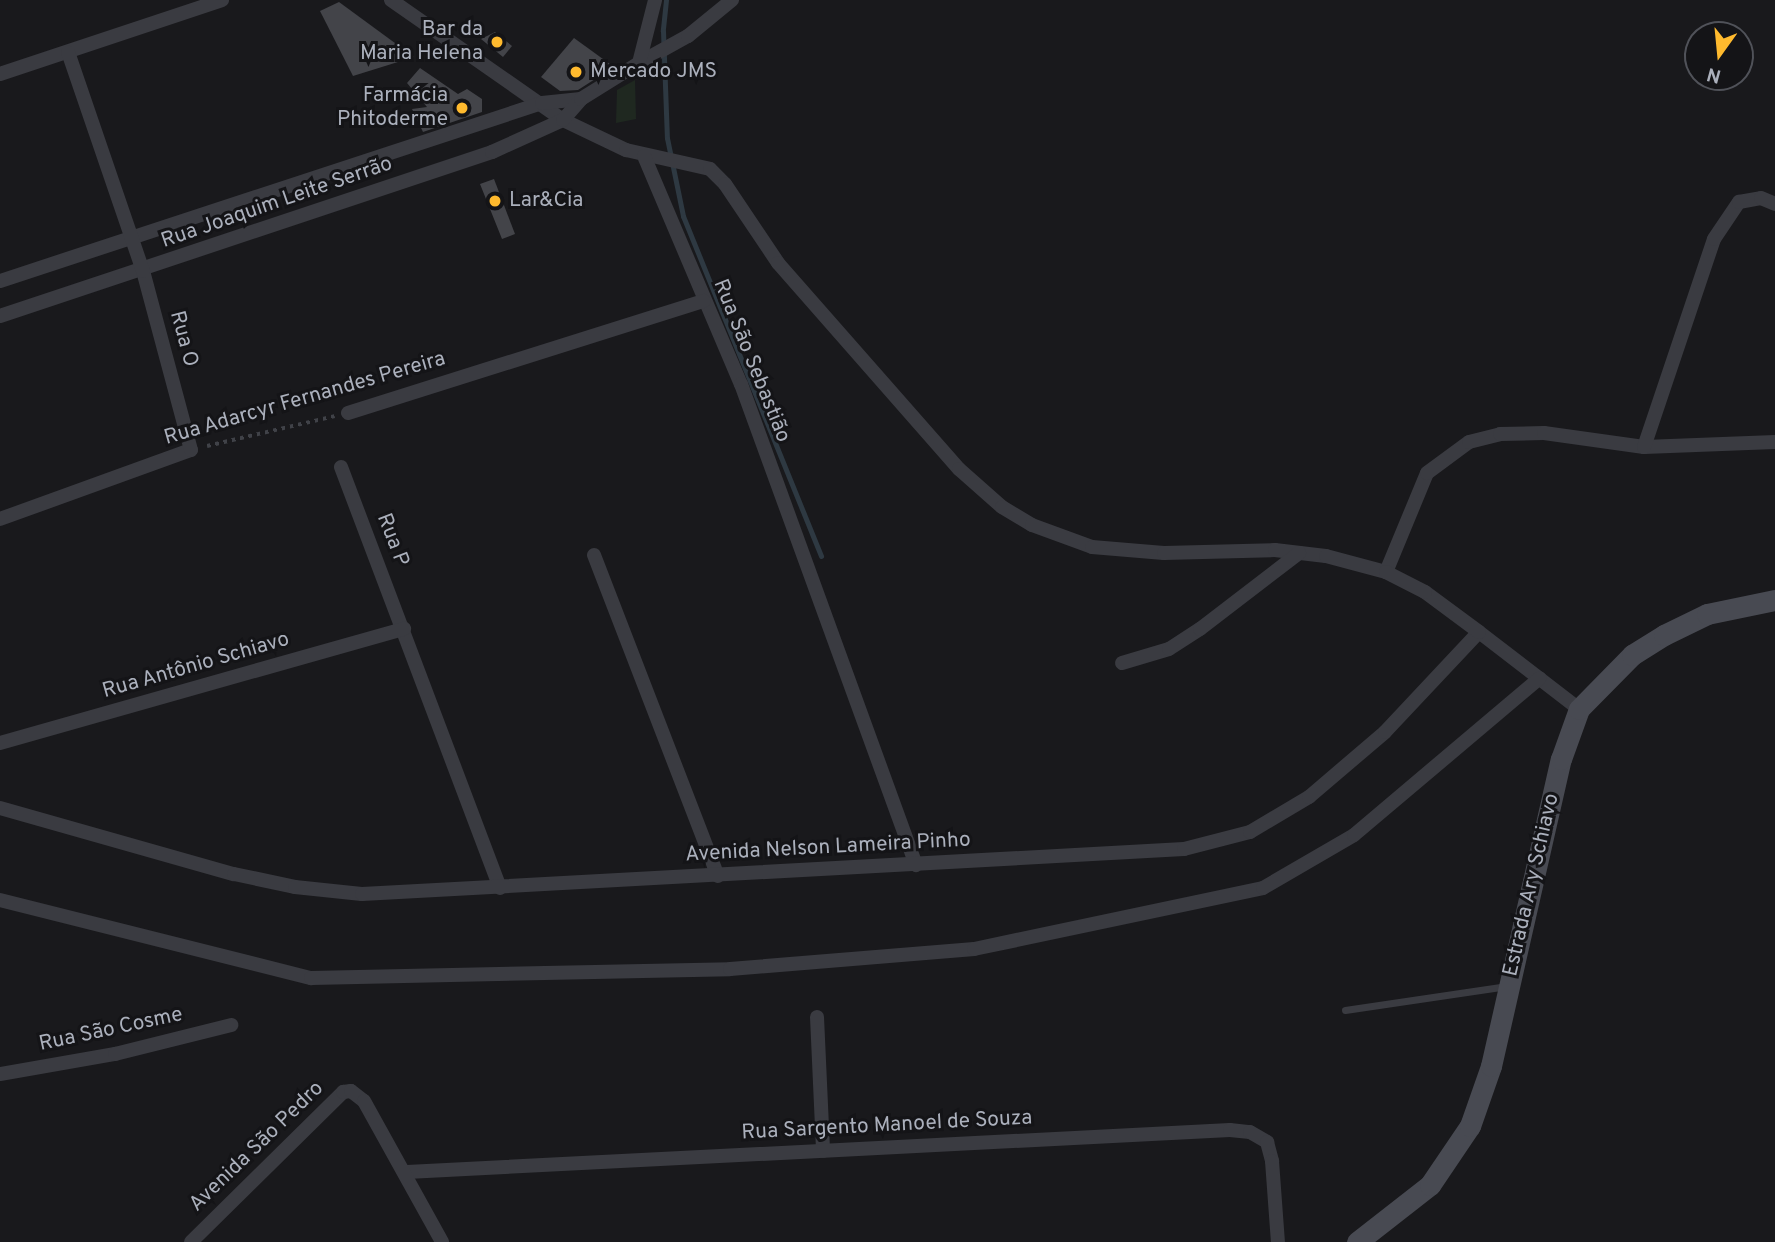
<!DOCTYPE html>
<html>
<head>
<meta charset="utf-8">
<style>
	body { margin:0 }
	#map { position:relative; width:1775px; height:1242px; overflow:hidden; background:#19191c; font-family:Overpass,sans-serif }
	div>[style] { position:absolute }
	.green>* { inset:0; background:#1f2820 }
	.stream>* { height:5px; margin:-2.5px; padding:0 2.5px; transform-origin:2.5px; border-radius:2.5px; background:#2e3942 }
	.building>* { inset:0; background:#434449 }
	.path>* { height:3.5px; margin-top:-1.75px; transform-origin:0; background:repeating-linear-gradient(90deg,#404248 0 3.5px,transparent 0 8.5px) }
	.service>* { height:7px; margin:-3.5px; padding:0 3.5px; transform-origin:3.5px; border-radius:3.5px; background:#3a3b41 }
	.minor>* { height:14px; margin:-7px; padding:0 7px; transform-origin:7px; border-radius:7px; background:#3a3b41 }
	.secondary>* { height:21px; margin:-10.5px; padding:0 10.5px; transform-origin:10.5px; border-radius:10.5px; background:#484a52 }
	.dots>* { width:19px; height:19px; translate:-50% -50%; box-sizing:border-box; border:4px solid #141417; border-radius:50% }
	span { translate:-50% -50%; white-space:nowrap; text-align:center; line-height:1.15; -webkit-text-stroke:6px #141417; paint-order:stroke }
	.poi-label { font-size:21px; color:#abb0bc }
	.right { translate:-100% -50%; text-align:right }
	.left { translate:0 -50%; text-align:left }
	.street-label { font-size:21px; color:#abb0bc }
	.north { position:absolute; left:1684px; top:21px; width:70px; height:70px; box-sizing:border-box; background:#141417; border:2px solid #505259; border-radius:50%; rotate:195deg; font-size:19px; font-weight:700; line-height:28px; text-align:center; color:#abb0bc }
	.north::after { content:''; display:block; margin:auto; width:24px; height:32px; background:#ffba2e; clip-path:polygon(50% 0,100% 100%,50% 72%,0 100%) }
</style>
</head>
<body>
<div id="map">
	<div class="green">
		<i style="clip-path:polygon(635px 80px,636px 119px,616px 123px,617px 90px)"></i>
	</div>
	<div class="stream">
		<i style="left:666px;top:0;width:31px;rotate:96deg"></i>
		<i style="left:663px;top:31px;width:107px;rotate:87.9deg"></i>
		<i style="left:667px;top:138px;width:80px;rotate:78.4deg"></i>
		<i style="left:683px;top:216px;width:367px;rotate:67.9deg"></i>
	</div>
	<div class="building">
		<i style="clip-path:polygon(339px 2px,414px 57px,353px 76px,320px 11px)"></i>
		<i style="clip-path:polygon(495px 32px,512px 46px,503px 57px,481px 39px)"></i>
		<i style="clip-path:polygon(574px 38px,614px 67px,578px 90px,560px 91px,541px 77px)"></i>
		<i style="clip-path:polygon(420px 68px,458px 94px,467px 89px,482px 99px,482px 112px,423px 132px,412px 109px,427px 107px,407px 83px)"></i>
		<i style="clip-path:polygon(494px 179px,515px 234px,502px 239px,480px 184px)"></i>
	</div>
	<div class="path">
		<i style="left:207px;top:446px;width:131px;rotate:-13.2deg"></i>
	</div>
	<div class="service">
		<i style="left:1345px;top:1010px;width:164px;rotate:-8.4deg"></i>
	</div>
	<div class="minor">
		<i style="left:391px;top:0;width:210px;rotate:34.9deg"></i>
		<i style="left:563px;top:120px;width:70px;rotate:25.5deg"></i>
		<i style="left:626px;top:150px;width:86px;rotate:12.7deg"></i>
		<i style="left:710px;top:169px;width:21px;rotate:45deg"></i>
		<i style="left:725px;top:184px;width:95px;rotate:56.1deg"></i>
		<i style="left:778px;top:263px;width:274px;rotate:48.7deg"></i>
		<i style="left:959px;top:469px;width:57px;rotate:41.5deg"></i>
		<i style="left:1002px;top:507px;width:35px;rotate:31deg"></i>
		<i style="left:1032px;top:525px;width:64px;rotate:20.1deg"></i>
		<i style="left:1092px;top:547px;width:72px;rotate:4.8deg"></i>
		<i style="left:1164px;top:553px;width:111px;rotate:-1.5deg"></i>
		<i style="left:1275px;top:550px;width:51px;rotate:6.7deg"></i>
		<i style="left:1326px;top:556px;width:62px;rotate:14.9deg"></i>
		<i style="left:1386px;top:572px;width:107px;rotate:-67.5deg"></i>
		<i style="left:1427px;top:473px;width:52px;rotate:-36.4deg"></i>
		<i style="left:1469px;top:442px;width:32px;rotate:-14deg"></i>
		<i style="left:1500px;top:434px;width:44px;rotate:-1.3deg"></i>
		<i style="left:1544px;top:433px;width:101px;rotate:8deg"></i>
		<i style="left:1644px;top:447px;width:131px;rotate:-2.2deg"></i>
		<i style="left:639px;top:63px;width:56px;rotate:-28.9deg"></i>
		<i style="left:688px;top:36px;width:57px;rotate:-39.3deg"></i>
		<i style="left:0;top:74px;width:234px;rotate:-18.4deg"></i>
		<i style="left:644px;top:156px;width:248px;rotate:67deg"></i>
		<i style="left:741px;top:384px;width:512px;rotate:70.01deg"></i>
		<i style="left:0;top:281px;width:570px;rotate:-18.18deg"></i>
		<i style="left:542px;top:103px;width:39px;rotate:-6deg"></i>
		<i style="left:0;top:316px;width:519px;rotate:-18.43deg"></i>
		<i style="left:492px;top:152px;width:78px;rotate:-24.3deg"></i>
		<i style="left:563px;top:120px;width:28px;rotate:-49deg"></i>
		<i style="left:581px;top:99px;width:68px;rotate:-31.8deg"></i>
		<i style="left:639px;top:63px;width:65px;rotate:-75.7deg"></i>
		<i style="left:348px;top:413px;width:373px;rotate:-17.5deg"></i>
		<i style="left:1644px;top:447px;width:219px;rotate:-71.4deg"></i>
		<i style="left:1714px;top:239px;width:45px;rotate:-56deg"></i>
		<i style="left:1739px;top:202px;width:22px;rotate:-10deg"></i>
		<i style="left:1761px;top:198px;width:15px;rotate:23deg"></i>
		<i style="left:341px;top:467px;width:450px;rotate:69.3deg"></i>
		<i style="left:0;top:519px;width:203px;rotate:-19.9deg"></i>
		<i style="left:191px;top:450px;width:185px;rotate:-105deg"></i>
		<i style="left:143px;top:271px;width:231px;rotate:-108.9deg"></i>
		<i style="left:594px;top:555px;width:344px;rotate:68.9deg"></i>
		<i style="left:1479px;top:632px;width:126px;rotate:37.6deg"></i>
		<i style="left:1122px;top:663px;width:49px;rotate:-16.6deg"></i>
		<i style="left:1169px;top:649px;width:37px;rotate:-33deg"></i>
		<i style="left:1200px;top:629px;width:125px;rotate:-37.5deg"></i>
		<i style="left:0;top:743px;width:420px;rotate:-15.8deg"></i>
		<i style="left:0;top:808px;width:243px;rotate:15.8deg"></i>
		<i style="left:234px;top:874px;width:62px;rotate:12deg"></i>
		<i style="left:295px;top:887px;width:67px;rotate:6deg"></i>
		<i style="left:362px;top:894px;width:823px;rotate:-3.13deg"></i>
		<i style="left:1184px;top:849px;width:68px;rotate:-14.4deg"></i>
		<i style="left:1250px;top:832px;width:69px;rotate:-30.7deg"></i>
		<i style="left:1309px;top:797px;width:100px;rotate:-40.5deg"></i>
		<i style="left:1385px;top:732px;width:137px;rotate:-46.8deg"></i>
		<i style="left:1479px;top:632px;width:67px;rotate:-143.5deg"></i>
		<i style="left:1425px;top:592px;width:44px;rotate:-152.9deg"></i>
		<i style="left:0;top:900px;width:321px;rotate:14.1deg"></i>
		<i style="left:311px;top:978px;width:419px;rotate:-1.2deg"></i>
		<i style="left:730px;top:969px;width:245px;rotate:-4.7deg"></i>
		<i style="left:974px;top:949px;width:295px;rotate:-11.9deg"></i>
		<i style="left:1263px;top:888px;width:105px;rotate:-30.2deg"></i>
		<i style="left:1354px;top:835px;width:243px;rotate:-40.2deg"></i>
		<i style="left:817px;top:1017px;width:134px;rotate:87.4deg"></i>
		<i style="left:0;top:1074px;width:117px;rotate:-9.9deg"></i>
		<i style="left:115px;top:1054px;width:120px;rotate:-14deg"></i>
		<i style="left:407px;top:1172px;width:824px;rotate:-2.92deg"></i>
		<i style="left:1230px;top:1130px;width:20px;rotate:6deg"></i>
		<i style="left:1250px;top:1132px;width:20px;rotate:30deg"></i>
		<i style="left:1267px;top:1142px;width:20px;rotate:75deg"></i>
		<i style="left:1272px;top:1161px;width:81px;rotate:85.8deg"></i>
		<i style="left:191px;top:1242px;width:214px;rotate:-44.6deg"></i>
		<i style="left:343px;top:1092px;width:8px;rotate:-7deg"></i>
		<i style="left:351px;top:1091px;width:16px;rotate:38deg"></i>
		<i style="left:364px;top:1101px;width:161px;rotate:61deg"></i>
	</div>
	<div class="secondary">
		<i style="left:1357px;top:1242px;width:93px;rotate:-38deg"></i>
		<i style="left:1430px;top:1185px;width:71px;rotate:-55.9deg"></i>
		<i style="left:1470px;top:1126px;width:64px;rotate:-70.7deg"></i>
		<i style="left:1491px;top:1066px;width:315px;rotate:-77.2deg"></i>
		<i style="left:1561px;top:759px;width:53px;rotate:-70.2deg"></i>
		<i style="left:1579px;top:709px;width:76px;rotate:-45.5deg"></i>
		<i style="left:1632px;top:655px;width:38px;rotate:-32deg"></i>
		<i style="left:1664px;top:635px;width:48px;rotate:-26deg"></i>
		<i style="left:1707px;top:614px;width:69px;rotate:-11.6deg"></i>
	</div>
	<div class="dots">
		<i style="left:497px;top:42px;background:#ffba2e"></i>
		<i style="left:576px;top:72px;background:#ffba2e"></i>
		<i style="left:462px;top:108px;background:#ffba2e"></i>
		<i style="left:495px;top:201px;background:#ffba2e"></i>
	</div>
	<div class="poi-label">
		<span class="right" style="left:483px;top:42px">Bar da<br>Maria Helena</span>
		<span class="left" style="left:590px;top:72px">Mercado JMS</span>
		<span class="right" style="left:448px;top:108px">Farmácia<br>Phitoderme</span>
		<span class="left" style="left:509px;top:201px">Lar&amp;Cia</span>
	</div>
	<div class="street-label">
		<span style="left:277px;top:203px;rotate:-19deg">Rua Joaquim Leite Serrão</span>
		<span style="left:183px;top:339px;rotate:75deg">Rua O</span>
		<span style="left:751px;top:361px;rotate:68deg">Rua São Sebastião</span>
		<span style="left:305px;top:399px;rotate:-16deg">Rua Adarcyr Fernandes Pereira</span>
		<span style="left:392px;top:540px;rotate:69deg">Rua P</span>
		<span style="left:196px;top:666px;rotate:-16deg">Rua Antônio Schiavo</span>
		<span style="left:828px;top:848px;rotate:-3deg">Avenida Nelson Lameira Pinho</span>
		<span style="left:1532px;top:885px;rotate:-77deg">Estrada Ary Schiavo</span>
		<span style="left:111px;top:1030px;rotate:-12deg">Rua São Cosme</span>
		<span style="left:887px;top:1126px;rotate:-3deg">Rua Sargento Manoel de Souza</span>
		<span style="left:257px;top:1147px;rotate:-44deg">Avenida São Pedro</span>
	</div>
	<div class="north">N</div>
</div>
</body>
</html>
